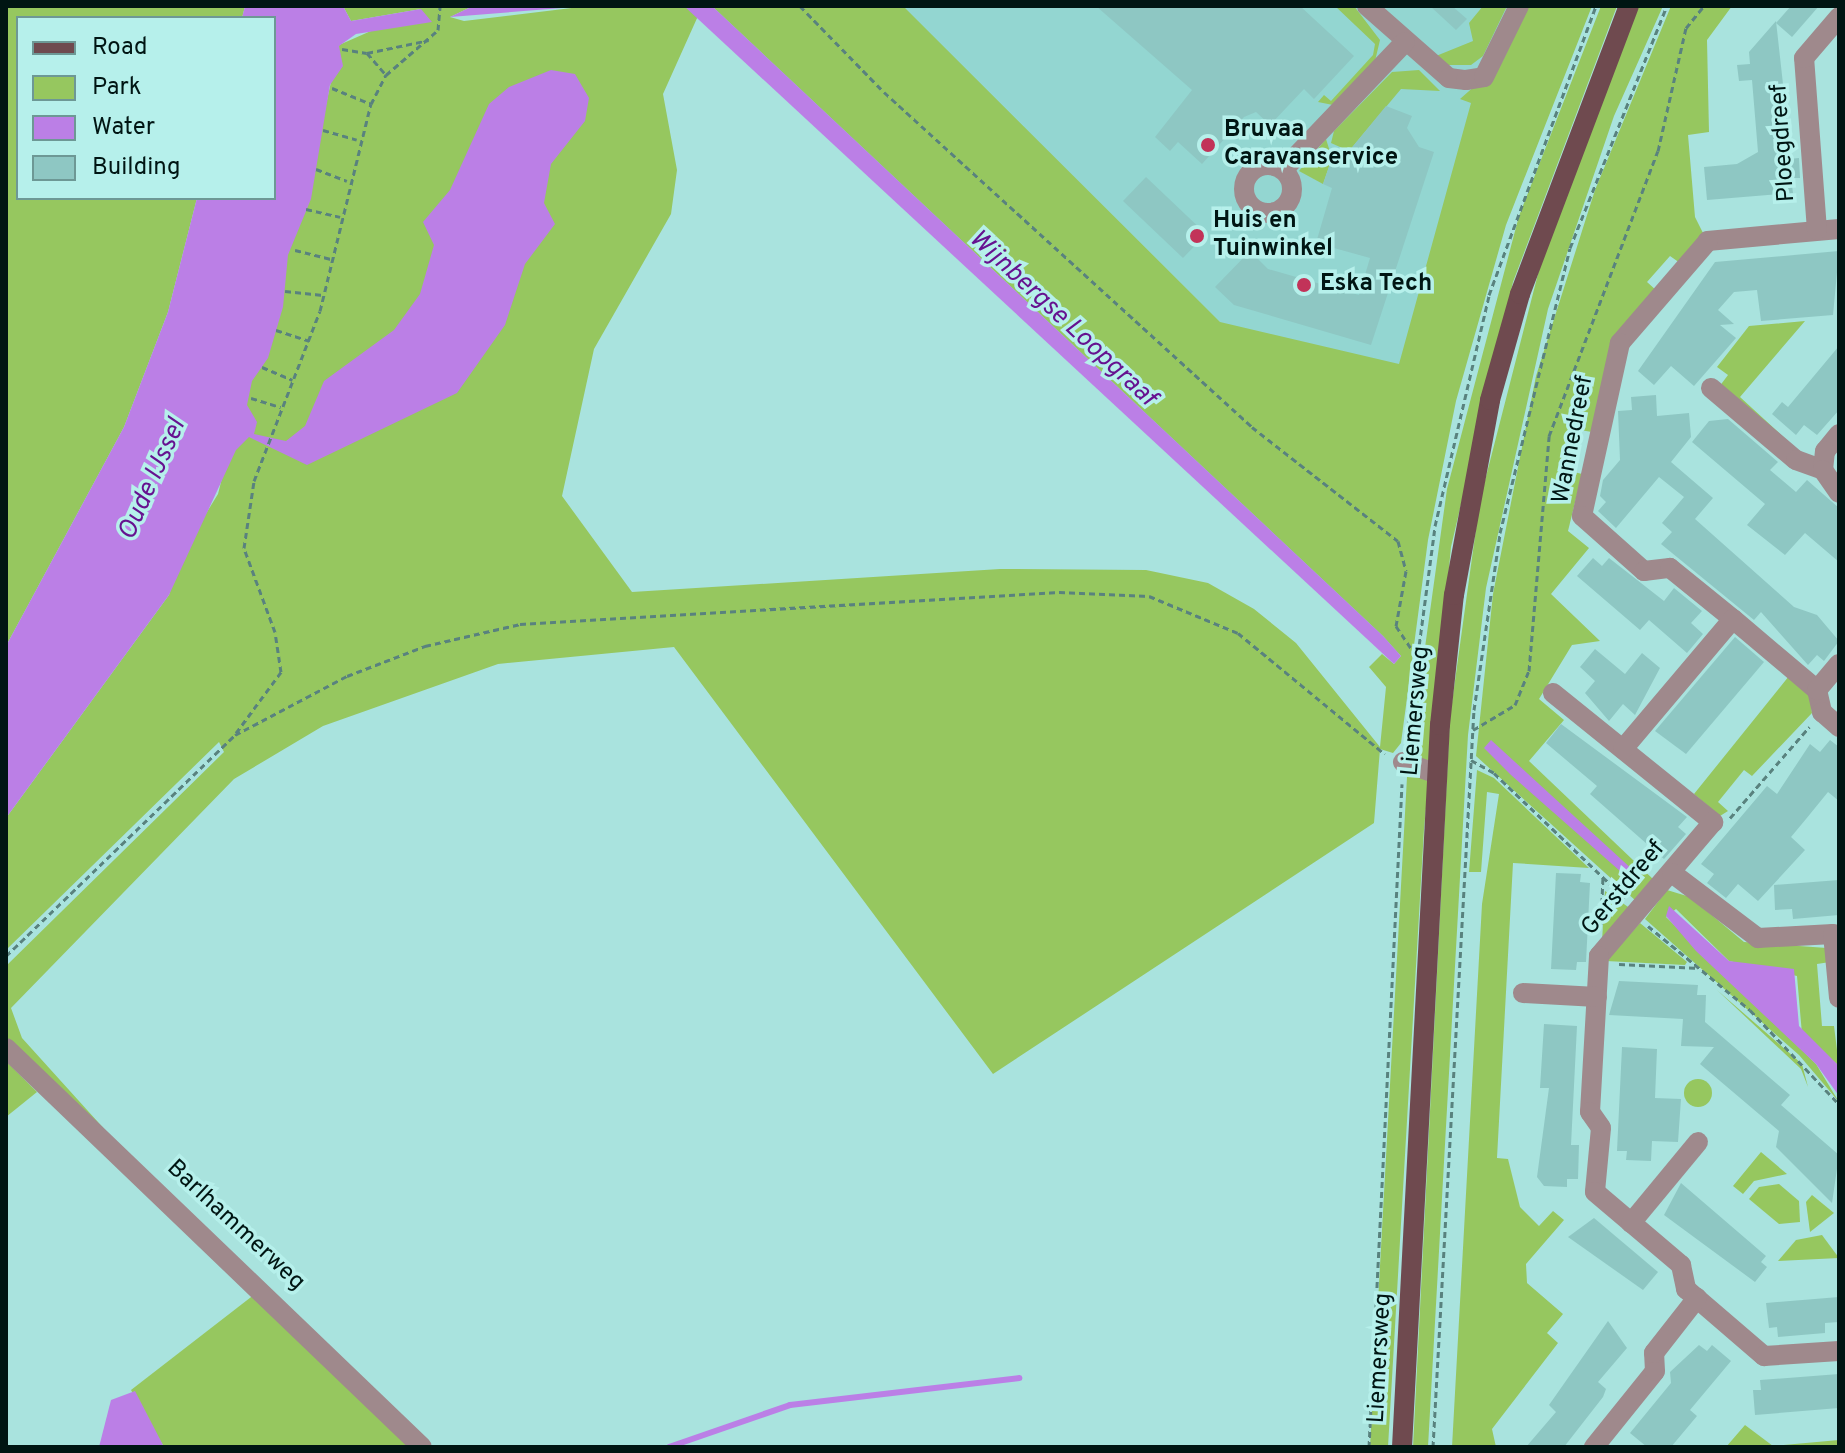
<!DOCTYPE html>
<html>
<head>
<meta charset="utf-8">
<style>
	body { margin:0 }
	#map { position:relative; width:1845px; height:1453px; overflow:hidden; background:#a9e3de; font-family:Overpass,sans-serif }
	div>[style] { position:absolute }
	.built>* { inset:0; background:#93d6d1 }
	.green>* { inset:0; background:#96c75f }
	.round { border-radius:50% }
	.water>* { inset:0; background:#bb7fe6 }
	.stream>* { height:6px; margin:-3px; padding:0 3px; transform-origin:3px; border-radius:3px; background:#bb7fe6 }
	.building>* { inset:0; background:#8ec7c3 }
	.path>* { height:3px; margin-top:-1.5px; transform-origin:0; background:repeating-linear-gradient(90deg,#59827e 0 6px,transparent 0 10px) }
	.minor>* { height:20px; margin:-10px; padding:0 10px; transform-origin:10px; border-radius:10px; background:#9f898c }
	.minor>.ring { margin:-10px; padding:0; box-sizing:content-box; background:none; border:20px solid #9f898c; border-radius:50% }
	.major>* { height:20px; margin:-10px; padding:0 10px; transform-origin:10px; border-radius:10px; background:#6f4a4f }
	.dots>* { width:22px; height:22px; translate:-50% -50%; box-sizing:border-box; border:4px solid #b6f0eb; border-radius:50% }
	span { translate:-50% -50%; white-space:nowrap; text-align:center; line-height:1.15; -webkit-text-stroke:7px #b6f0eb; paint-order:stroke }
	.poi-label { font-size:24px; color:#001513; font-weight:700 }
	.left { translate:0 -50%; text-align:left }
	.street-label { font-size:24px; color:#001513 }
	.water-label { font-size:26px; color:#661290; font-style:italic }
	.frame { position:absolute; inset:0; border:8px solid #001513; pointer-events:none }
	.legend { position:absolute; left:16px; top:16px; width:260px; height:184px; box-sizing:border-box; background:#b6f0eb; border:2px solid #6d9895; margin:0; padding:10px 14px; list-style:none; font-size:24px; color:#001513 }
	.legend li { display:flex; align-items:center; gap:16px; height:40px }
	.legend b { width:40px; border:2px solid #6d9895 }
</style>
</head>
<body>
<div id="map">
	<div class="built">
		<i style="clip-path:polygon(697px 6px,1580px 6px,1458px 347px,1397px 660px)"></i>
	</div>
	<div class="green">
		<i style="clip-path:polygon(6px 6px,245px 6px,242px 18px,18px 18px,18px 198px,197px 198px,168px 312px,124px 427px,6px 646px)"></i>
		<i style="clip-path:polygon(343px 6px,473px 6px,450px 17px,464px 21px,588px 6px,684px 6px,698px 16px,663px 94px,677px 170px,671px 214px,594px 349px,562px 496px,632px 592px,1000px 569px,1146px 570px,1208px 583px,1254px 609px,1296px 643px,1380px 747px,1386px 687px,1369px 667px,1382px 654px,1394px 664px,1401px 656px,1383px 636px,712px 6px,903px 6px,1220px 322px,1399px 364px,1471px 103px,1460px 99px,1502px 62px,1529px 6px,1592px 6px,1506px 225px,1456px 401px,1428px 540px,1401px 743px,1393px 753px,1380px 749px,1374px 823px,993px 1074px,674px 647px,498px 664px,323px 726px,234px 779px,11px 1008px,22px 1038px,135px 1163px,6px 1040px,6px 966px,224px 752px,219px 742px,6px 950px,6px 818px,169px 595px,183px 551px,218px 494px,244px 391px,273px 326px,283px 255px,304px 206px,339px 45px,421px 9px,351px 21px)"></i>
		<i style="clip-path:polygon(1335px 6px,1354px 6px,1380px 40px,1375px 61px,1333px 105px,1318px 102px,1324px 95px,1331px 101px,1373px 55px,1375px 44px)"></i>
		<i style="clip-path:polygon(1483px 6px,1507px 6px,1483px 56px,1471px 65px,1445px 65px,1436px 56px,1473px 41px,1469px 23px)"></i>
		<i style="clip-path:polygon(1601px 6px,1617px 6px,1513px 282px,1451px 547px,1424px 829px,1388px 1447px,1370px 1447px,1407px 777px,1447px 489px,1519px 216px)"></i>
		<i style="clip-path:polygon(1639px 6px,1663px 6px,1614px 116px,1548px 309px,1486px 588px,1468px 735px,1428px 1447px,1413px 1447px,1450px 717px,1480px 500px,1548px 235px)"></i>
		<i style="clip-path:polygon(1671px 6px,1732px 6px,1707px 40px,1709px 132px,1688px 135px,1695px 217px,1704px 235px,1680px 263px,1670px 256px,1647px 282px,1657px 291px,1615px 339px,1592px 432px,1580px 430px,1570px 471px,1582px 474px,1568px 531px,1589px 548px,1551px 594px,1600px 641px,1572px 645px,1539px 699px,1564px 720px,1529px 761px,1654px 880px,1636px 901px,1476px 756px,1493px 594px,1536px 376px,1595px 190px)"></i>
		<i style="clip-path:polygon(1419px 70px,1440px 91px,1401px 89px,1349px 151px,1331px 143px,1334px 131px,1392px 72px)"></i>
		<i style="clip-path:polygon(1326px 139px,1332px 158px,1323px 184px,1299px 171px)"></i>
		<i style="clip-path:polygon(1805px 321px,1740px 397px,1803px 455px,1719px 387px,1728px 375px,1717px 367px,1749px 326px)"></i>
		<i style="clip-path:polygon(1789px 676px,1810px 695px,1812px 713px,1752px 776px,1744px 770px,1718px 802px,1728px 811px,1720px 816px,1694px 794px)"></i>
		<i style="clip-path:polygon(1477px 770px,1494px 778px,1589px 868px,1513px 863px,1497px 1158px,1508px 1159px,1520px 1207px,1539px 1226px,1553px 1211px,1564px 1220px,1526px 1264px,1527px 1283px,1563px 1314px,1547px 1333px,1558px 1343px,1492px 1429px,1496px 1447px,1452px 1447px,1482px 904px,1499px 794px,1487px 792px,1481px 872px,1469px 872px)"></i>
		<i style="clip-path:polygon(1667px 890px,1690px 897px,1744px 942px,1827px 948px,1830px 962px,1817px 964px,1822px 1026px,1834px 1026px,1839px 1066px,1802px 1034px,1797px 976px,1729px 961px,1676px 909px,1666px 917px,1816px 1064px,1839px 1102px,1799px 1055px,1645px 919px)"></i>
		<i style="clip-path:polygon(1605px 891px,1634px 911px,1602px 941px)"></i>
		<i style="clip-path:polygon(1640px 923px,1687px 962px,1685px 965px,1606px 961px)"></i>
		<i style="clip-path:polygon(1717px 990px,1802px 1064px,1808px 1087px,1801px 1069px)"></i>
		<i style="clip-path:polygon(6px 1061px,37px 1092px,6px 1117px)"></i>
		<i class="round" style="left:1684px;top:1079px;width:28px;height:28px"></i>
		<i style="clip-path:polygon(1761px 1152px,1787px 1174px,1754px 1181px,1743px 1194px,1733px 1186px)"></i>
		<i style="clip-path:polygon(1779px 1184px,1799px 1201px,1800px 1222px,1779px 1224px,1749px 1199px,1759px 1187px)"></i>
		<i style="clip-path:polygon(1812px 1195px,1834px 1213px,1810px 1232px,1806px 1202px)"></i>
		<i style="clip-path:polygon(1822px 1235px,1839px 1258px,1778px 1261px,1796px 1240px)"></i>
		<i style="clip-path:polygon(255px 1294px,412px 1447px,164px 1447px,131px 1390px)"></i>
		<i style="clip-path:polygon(1745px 1425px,1773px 1446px,1839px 1440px,1839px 1447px,1726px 1447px)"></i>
	</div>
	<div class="water">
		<i style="clip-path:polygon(245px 6px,343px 6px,351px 21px,421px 9px,432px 22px,356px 34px,339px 46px,343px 66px,330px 85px,311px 199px,288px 255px,283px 307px,268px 358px,252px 381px,247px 405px,257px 422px,254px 434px,286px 441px,305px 426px,324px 381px,394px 330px,420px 294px,434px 245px,423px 222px,450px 190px,489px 104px,509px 87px,551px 70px,575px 74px,589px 98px,585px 121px,551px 164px,544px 203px,555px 224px,525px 264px,505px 325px,457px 393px,307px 465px,249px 437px,236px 450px,169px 595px,6px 818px,6px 646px,124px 427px,168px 312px,197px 198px,274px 198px,274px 18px,242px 18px)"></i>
		<i style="clip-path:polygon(473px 6px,587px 6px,450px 17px)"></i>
		<i style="clip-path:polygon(684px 6px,712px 6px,1383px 636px,1401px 656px,1394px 664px)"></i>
		<i style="clip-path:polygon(1491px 740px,1634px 871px,1637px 886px,1511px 775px,1484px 748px)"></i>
		<i style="clip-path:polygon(1669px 906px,1729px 961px,1794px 969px,1799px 1026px,1839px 1066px,1839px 1096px,1816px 1064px,1696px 951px,1666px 916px)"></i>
		<i style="clip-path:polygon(135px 1391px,164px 1447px,99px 1447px,111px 1400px)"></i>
	</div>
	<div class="stream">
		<i style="left:669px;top:1447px;width:128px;rotate:-19.1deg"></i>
		<i style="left:790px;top:1405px;width:231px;rotate:-6.7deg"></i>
	</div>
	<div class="building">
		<i style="clip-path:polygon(1096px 6px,1300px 6px,1354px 56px,1314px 99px,1304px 89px,1270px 125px,1256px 112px,1244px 117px,1202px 164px,1178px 142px,1170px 151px,1155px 137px,1192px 90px)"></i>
		<i style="clip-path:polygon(1430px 6px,1452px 6px,1467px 19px,1456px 30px)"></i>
		<i style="clip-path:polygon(1791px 6px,1819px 6px,1792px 37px,1776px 23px)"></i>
		<i style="clip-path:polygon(1776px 21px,1788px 129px,1777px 130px,1780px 160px,1799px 158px,1800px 178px,1791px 178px,1793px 193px,1707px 200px,1704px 167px,1737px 164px,1758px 152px,1752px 80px,1739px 81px,1737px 65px,1750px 64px,1749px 52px)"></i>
		<i style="clip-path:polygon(1386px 106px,1412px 116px,1407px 128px,1419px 147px,1434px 152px,1371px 345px,1234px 305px,1215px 287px,1250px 251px,1268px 269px,1359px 295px,1370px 258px,1316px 243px,1332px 188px,1323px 184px,1332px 158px,1349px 151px)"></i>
		<i style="clip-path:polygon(1146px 177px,1206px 234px,1183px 258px,1123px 201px)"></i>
		<i style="clip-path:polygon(1839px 251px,1833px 315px,1761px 321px,1757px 290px,1734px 292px,1718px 310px,1734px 324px,1720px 325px,1736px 338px,1694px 386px,1671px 366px,1654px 385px,1638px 371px,1715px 262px)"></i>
		<i style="clip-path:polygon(1839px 346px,1839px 410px,1817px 435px,1804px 425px,1796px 435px,1772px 414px,1782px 402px,1788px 407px)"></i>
		<i style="clip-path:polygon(1656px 395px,1657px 416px,1689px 413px,1691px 437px,1671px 462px,1713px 498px,1695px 519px,1794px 607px,1817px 615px,1839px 641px,1824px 661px,1817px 655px,1808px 665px,1761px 612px,1754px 620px,1661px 544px,1672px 532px,1662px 523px,1684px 497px,1659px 477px,1616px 528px,1598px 511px,1606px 502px,1600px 496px,1603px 480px,1620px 460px,1618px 411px,1632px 410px,1631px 397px)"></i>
		<i style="clip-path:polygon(1728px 419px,1778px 462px,1770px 470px,1796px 492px,1807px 480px,1839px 508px,1839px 562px,1805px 533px,1785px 555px,1747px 525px,1765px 504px,1692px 442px,1709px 421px)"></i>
		<i style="clip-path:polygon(1593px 558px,1602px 566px,1609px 558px,1664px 601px,1674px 588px,1702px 611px,1691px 623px,1703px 634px,1687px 653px,1649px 620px,1640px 630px,1577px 576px)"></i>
		<i style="clip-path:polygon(1735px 637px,1764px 662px,1686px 754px,1655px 731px)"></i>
		<i style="clip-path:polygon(1595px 649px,1625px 674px,1642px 653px,1660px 668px,1635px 715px,1623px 704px,1609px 721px,1585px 693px,1595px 681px,1580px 667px)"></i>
		<i style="clip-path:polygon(1561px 724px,1687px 817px,1678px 827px,1686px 834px,1664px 859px,1590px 794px,1597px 786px,1546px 743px)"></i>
		<i style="clip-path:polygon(1830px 740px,1839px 747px,1839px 801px,1828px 792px,1806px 819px,1791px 837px,1805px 850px,1758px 901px,1738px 884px,1726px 898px,1707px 883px,1714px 874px,1701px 864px,1767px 786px,1777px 794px,1810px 744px,1820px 752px)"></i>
		<i style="clip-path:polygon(1556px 873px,1581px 874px,1580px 882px,1590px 883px,1586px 962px,1577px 962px,1576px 970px,1551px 969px)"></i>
		<i style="clip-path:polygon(1839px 880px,1839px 915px,1793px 919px,1792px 909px,1775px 910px,1774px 885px)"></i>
		<i style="clip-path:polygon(1619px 981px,1698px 985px,1697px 995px,1706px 995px,1705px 1022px,1790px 1095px,1781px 1105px,1839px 1155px,1832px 1203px,1776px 1147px,1779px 1131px,1700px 1064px,1714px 1047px,1681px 1046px,1683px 1019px,1609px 1015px)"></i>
		<i style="clip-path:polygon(1544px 1024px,1577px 1026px,1571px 1145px,1579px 1145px,1578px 1179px,1567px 1179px,1567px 1187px,1544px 1186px,1537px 1177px,1549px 1088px,1540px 1088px)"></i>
		<i style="clip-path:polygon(1622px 1047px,1657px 1049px,1655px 1098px,1681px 1099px,1678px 1142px,1652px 1141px,1651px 1161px,1626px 1160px,1627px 1151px,1617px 1151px)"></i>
		<i style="clip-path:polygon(1681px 1183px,1766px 1256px,1761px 1262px,1767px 1267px,1755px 1282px,1664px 1215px)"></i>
		<i style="clip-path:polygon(1594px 1218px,1658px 1272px,1643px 1290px,1568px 1237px)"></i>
		<i style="clip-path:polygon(1839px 1297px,1839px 1322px,1825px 1323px,1825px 1333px,1778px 1337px,1777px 1327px,1769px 1328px,1766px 1303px)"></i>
		<i style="clip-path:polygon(1608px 1321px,1627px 1348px,1598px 1382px,1606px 1389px,1603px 1397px,1564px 1447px,1526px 1447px,1556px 1412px,1549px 1405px)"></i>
		<i style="clip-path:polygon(1699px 1345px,1707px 1351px,1712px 1345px,1731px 1361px,1690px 1410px,1697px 1416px,1671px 1447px,1647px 1447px,1630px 1433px,1671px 1383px,1670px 1372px)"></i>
		<i style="clip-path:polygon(1839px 1374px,1839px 1408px,1755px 1415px,1753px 1390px,1761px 1390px,1760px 1380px)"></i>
	</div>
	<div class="path">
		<i style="left:800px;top:6px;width:120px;rotate:45.7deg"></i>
		<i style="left:884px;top:92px;width:498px;rotate:42.3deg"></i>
		<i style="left:1252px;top:427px;width:185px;rotate:38deg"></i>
		<i style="left:1398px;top:541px;width:31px;rotate:75deg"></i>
		<i style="left:1406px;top:571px;width:56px;rotate:100.3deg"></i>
		<i style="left:1396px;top:626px;width:36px;rotate:56deg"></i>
		<i style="left:342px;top:49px;width:25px;rotate:9deg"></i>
		<i style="left:367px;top:53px;width:29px;rotate:49deg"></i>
		<i style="left:367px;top:53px;width:63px;rotate:-11.8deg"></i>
		<i style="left:332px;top:88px;width:42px;rotate:22.3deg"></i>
		<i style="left:323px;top:130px;width:35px;rotate:16deg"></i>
		<i style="left:316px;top:169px;width:33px;rotate:21deg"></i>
		<i style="left:306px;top:209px;width:35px;rotate:13deg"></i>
		<i style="left:295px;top:250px;width:37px;rotate:14deg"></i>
		<i style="left:285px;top:291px;width:38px;rotate:6deg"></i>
		<i style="left:276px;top:330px;width:35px;rotate:18deg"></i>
		<i style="left:262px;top:367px;width:33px;rotate:23deg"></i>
		<i style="left:251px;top:398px;width:31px;rotate:17deg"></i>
		<i style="left:1473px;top:730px;width:49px;rotate:-30.8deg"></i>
		<i style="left:1515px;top:705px;width:37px;rotate:-68deg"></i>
		<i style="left:1529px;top:671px;width:236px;rotate:-85.1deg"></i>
		<i style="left:1549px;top:436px;width:305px;rotate:-69.1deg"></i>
		<i style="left:1658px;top:151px;width:126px;rotate:-77.2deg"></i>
		<i style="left:1686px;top:28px;width:28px;rotate:-51deg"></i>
		<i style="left:236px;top:733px;width:76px;rotate:-53.6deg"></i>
		<i style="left:281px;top:672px;width:40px;rotate:-98.5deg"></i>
		<i style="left:275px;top:632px;width:90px;rotate:-110.3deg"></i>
		<i style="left:244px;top:548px;width:68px;rotate:-81.5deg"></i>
		<i style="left:254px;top:481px;width:182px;rotate:-68.8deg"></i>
		<i style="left:320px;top:311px;width:213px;rotate:-76.2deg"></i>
		<i style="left:371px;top:104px;width:33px;rotate:-63deg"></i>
		<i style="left:386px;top:75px;width:69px;rotate:-40.9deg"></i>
		<i style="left:438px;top:30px;width:24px;rotate:-85deg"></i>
		<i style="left:1406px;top:744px;width:220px;rotate:-82.4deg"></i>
		<i style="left:1435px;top:526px;width:237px;rotate:-76.8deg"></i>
		<i style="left:1489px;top:295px;width:308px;rotate:-69.7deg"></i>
		<i style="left:1471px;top:760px;width:26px;rotate:29deg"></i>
		<i style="left:1494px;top:773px;width:181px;rotate:43.7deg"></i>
		<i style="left:1730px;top:818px;width:121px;rotate:-49deg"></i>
		<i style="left:1601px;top:924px;width:48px;rotate:-87.6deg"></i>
		<i style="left:1648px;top:926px;width:132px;rotate:39.5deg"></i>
		<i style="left:1750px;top:1010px;width:129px;rotate:46.6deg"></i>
		<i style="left:6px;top:956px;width:318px;rotate:-44deg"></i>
		<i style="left:235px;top:735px;width:127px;rotate:-27.8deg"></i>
		<i style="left:347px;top:676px;width:84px;rotate:-21deg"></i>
		<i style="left:425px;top:646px;width:98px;rotate:-13deg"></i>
		<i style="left:520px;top:624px;width:540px;rotate:-3.4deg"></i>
		<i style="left:1059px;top:592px;width:90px;rotate:2.5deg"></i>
		<i style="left:1149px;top:596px;width:96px;rotate:22.6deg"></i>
		<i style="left:1238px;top:633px;width:190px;rotate:39.5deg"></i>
		<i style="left:1619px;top:964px;width:80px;rotate:2.9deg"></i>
		<i style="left:1369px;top:1447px;width:664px;rotate:-87.15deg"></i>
		<i style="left:1433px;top:1447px;width:738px;rotate:-86.82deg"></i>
		<i style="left:1474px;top:710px;width:179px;rotate:-81.6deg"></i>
		<i style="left:1500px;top:533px;width:293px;rotate:-76.2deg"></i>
		<i style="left:1570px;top:248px;width:261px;rotate:-68.2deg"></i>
	</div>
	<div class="minor">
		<i style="left:1367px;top:6px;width:109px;rotate:41.3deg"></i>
		<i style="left:1449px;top:78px;width:17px;rotate:7deg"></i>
		<i style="left:1466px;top:80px;width:18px;rotate:-9deg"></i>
		<i style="left:1484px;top:77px;width:79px;rotate:-63.8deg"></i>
		<i class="ring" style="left:1244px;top:165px;width:28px;height:28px"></i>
		<i style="left:1284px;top:169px;width:175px;rotate:-46.4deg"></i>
		<i style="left:1839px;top:229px;width:132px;rotate:174.8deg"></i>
		<i style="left:1708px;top:241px;width:135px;rotate:130.8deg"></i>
		<i style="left:1620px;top:343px;width:177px;rotate:102.4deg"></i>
		<i style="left:1582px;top:516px;width:83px;rotate:41.6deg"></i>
		<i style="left:1644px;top:571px;width:26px;rotate:-7deg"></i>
		<i style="left:1670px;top:568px;width:81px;rotate:39deg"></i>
		<i style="left:1733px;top:619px;width:110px;rotate:40.2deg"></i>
		<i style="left:1817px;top:690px;width:23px;rotate:77deg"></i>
		<i style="left:1822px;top:712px;width:23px;rotate:41deg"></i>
		<i style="left:1817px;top:230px;width:172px;rotate:-94.3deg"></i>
		<i style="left:1804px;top:58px;width:54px;rotate:-49.5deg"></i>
		<i style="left:1711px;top:388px;width:111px;rotate:40.3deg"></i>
		<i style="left:1796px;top:460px;width:29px;rotate:20deg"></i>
		<i style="left:1839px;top:434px;width:22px;rotate:129deg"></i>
		<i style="left:1825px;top:451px;width:19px;rotate:96deg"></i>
		<i style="left:1823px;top:470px;width:28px;rotate:55deg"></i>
		<i style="left:1817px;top:690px;width:34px;rotate:-50deg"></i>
		<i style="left:1553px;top:693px;width:206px;rotate:38.9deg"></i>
		<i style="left:1713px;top:822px;width:176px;rotate:130.4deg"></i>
		<i style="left:1599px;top:956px;width:156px;rotate:93.3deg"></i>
		<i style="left:1590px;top:1112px;width:19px;rotate:55deg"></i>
		<i style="left:1601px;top:1128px;width:64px;rotate:95.4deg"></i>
		<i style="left:1595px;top:1192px;width:113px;rotate:40.3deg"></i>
		<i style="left:1681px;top:1265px;width:25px;rotate:78deg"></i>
		<i style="left:1686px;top:1289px;width:103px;rotate:40.7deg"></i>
		<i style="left:1764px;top:1356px;width:75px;rotate:-3.8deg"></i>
		<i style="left:1623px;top:749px;width:170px;rotate:-49.8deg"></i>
		<i style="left:1403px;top:762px;width:36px;rotate:19deg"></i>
		<i style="left:1672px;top:873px;width:108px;rotate:37.1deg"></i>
		<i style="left:1758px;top:938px;width:75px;rotate:-3.1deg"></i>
		<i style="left:1833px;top:934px;width:64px;rotate:84.6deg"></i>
		<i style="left:1523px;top:993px;width:74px;rotate:3.1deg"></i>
		<i style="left:6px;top:1048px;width:576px;rotate:43.81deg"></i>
		<i style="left:1631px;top:1223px;width:105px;rotate:-50.4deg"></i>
		<i style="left:1594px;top:1447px;width:97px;rotate:-51.2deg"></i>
		<i style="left:1655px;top:1371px;width:18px;rotate:-93deg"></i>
		<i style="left:1654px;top:1353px;width:70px;rotate:-52deg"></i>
	</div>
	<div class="major">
		<i style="left:1402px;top:1447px;width:723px;rotate:-86.99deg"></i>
		<i style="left:1440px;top:725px;width:131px;rotate:-83.9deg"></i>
		<i style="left:1454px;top:595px;width:198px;rotate:-79.5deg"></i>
		<i style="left:1490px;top:400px;width:110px;rotate:-74.2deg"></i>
		<i style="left:1520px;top:294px;width:308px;rotate:-69.3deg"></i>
	</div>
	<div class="dots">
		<i style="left:1208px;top:145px;background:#c23359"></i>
		<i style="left:1197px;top:236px;background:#c23359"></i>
		<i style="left:1304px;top:285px;background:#c23359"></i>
	</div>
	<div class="poi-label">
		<span class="left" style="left:1224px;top:145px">Bruvaa<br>Caravanservice</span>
		<span class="left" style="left:1213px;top:236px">Huis en<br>Tuinwinkel</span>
		<span class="left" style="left:1320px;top:285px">Eska Tech</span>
	</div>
	<div class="street-label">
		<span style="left:1784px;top:143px;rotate:-94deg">Ploegdreef</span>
		<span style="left:1574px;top:440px;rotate:-79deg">Wannedreef</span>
		<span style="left:1417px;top:711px;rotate:-85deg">Liemersweg</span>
		<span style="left:1624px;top:889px;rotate:-50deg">Gerstdreef</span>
		<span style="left:235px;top:1226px;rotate:43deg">Barlhammerweg</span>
		<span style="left:1381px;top:1358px;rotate:-87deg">Liemersweg</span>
	</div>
	<div class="water-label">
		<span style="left:1062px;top:319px;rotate:43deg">Wijnbergse Loopgraaf</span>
		<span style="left:153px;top:480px;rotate:-66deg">Oude IJssel</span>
	</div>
	<div class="frame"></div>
	<ul class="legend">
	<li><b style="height:10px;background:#6f4a4f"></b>Road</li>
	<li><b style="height:22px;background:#96c75f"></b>Park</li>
	<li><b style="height:22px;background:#bb7fe6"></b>Water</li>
	<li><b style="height:22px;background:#8ec7c3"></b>Building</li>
	</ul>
</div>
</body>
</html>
